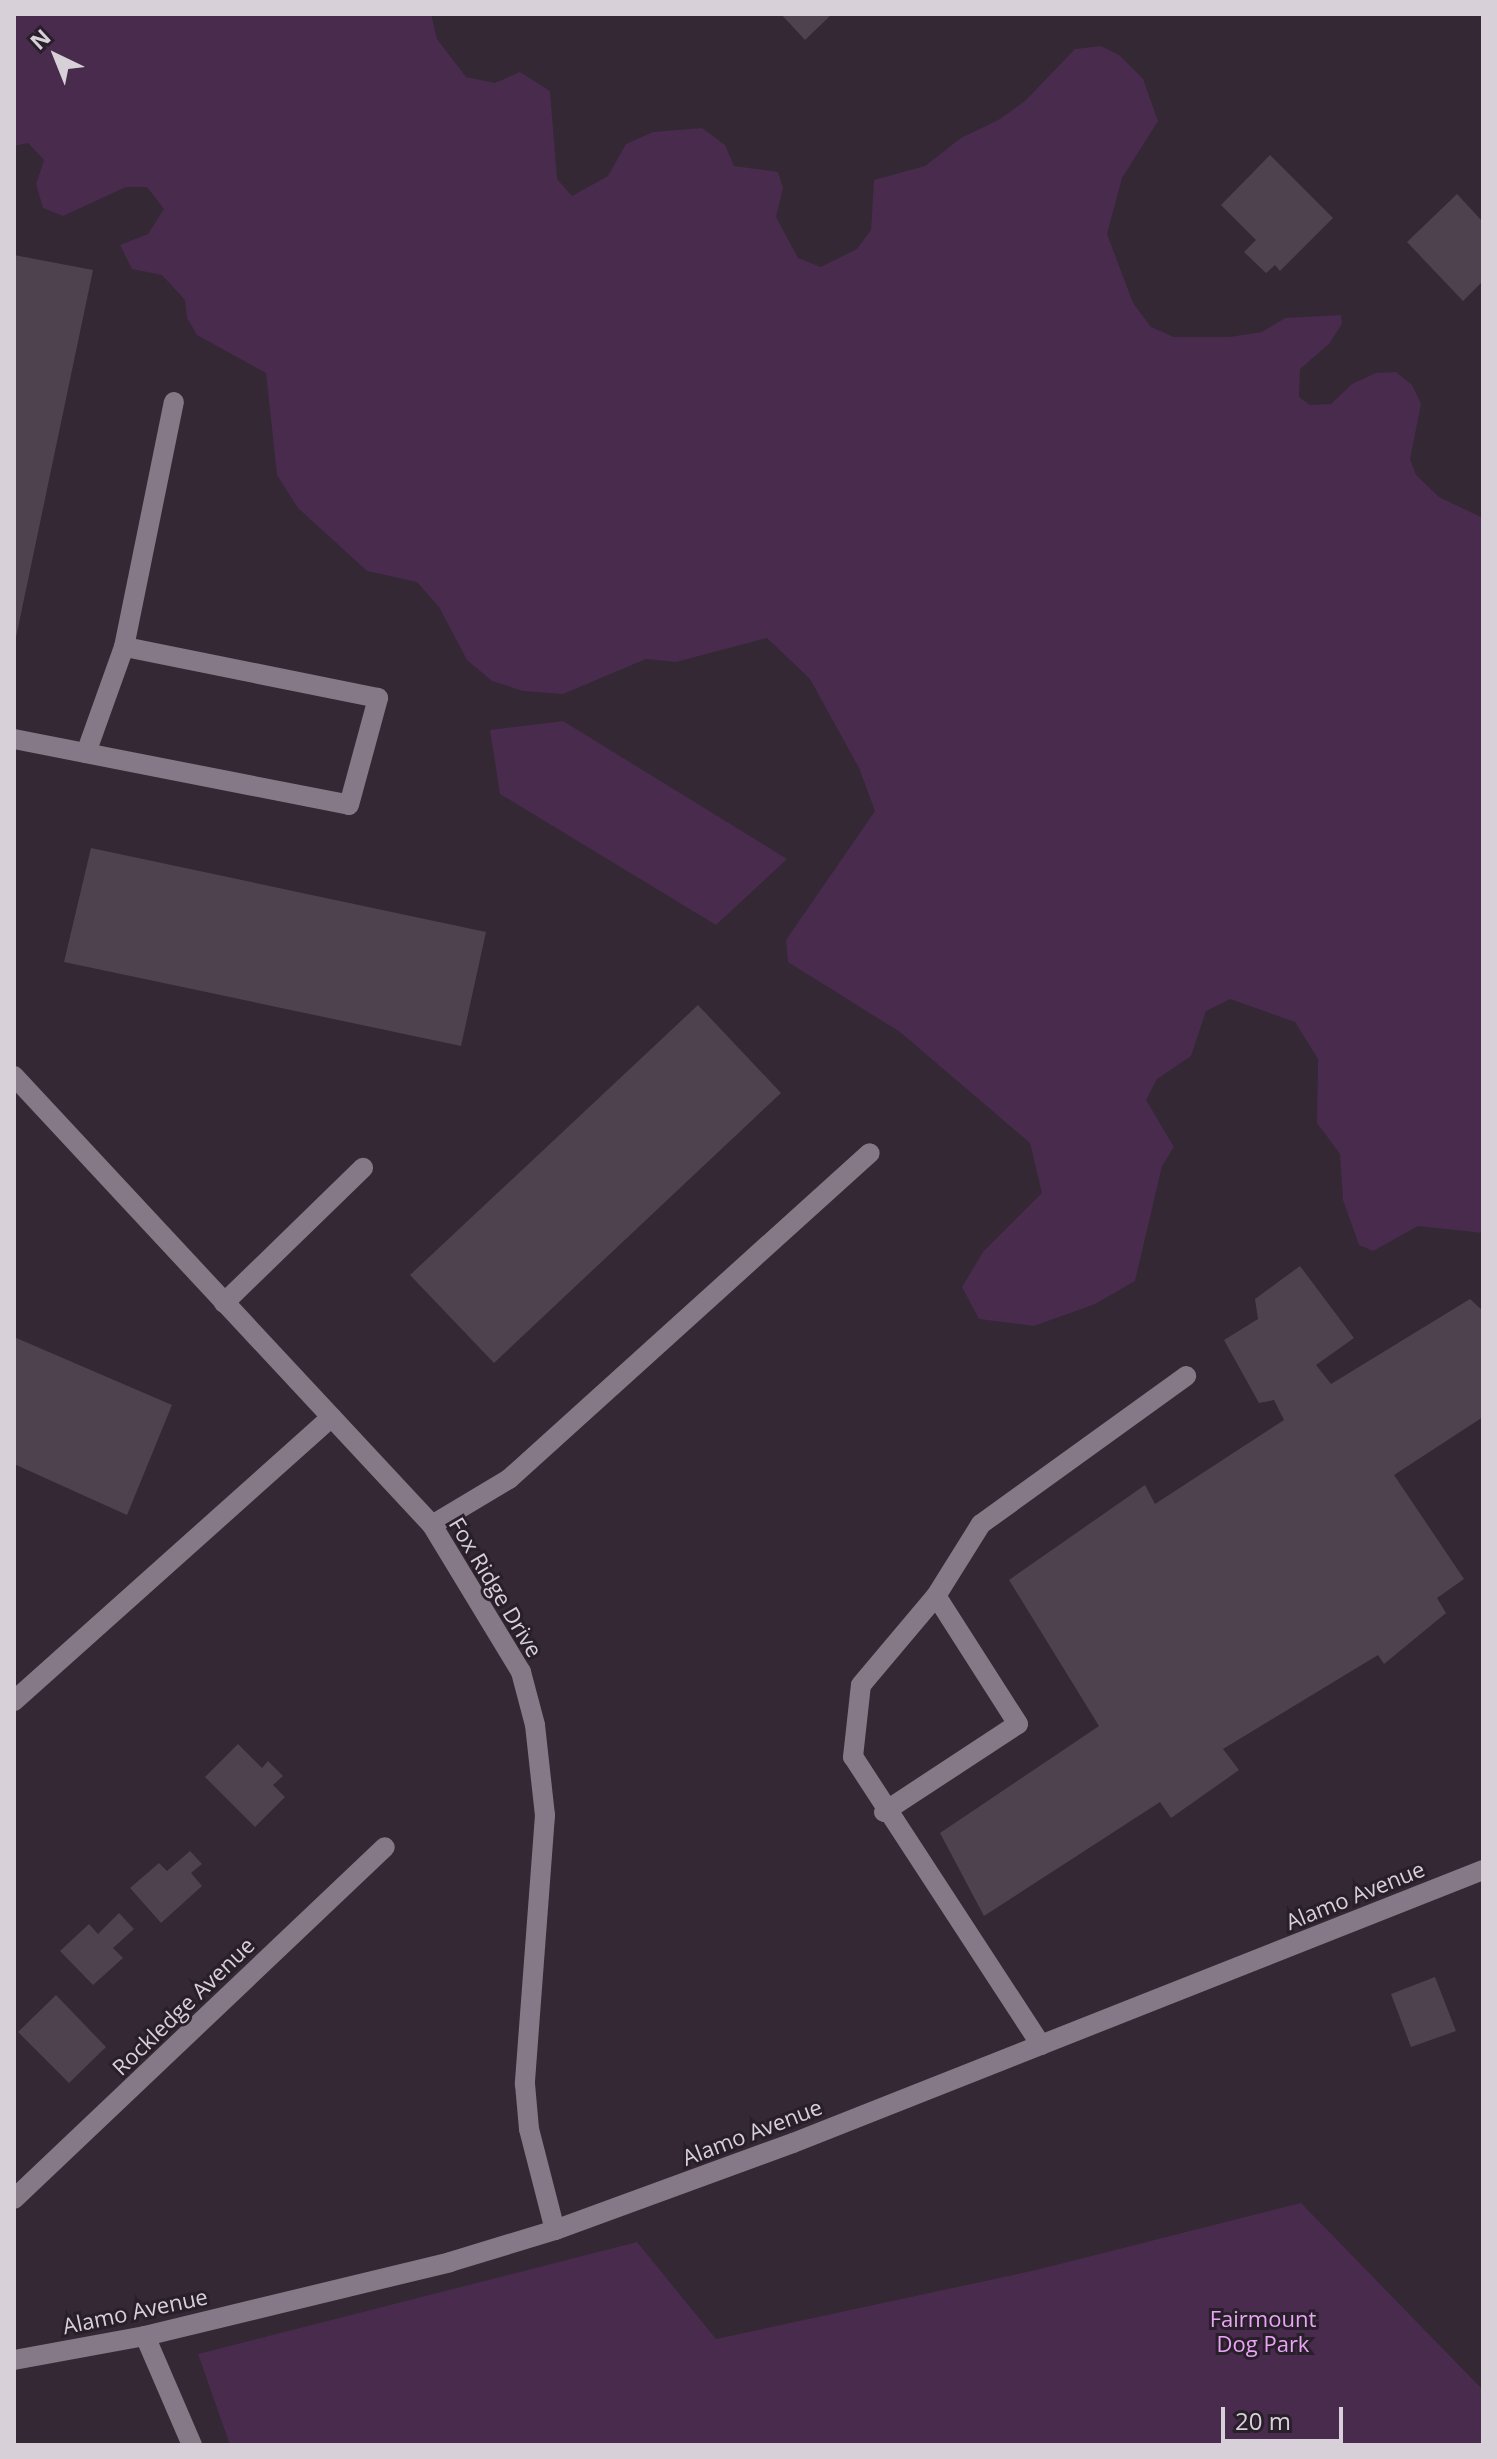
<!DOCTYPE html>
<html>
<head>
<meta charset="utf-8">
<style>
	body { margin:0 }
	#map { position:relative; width:1497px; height:2459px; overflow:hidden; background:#332834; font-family:"Open Sans",sans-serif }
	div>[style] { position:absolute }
	.green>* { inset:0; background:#482b4d }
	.building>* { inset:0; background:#4d424e }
	.service>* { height:20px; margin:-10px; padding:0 10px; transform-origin:10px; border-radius:10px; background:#857987 }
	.minor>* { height:20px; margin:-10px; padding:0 10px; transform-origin:10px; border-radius:10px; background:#857987 }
	.tertiary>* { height:20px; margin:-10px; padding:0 10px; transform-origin:10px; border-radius:10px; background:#857987 }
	span { translate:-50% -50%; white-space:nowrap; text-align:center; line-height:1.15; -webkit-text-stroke:6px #291f2a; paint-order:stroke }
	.street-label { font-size:22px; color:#d7d0d8 }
	.park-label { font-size:22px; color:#eaa4f5 }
	.frame { position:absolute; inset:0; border:16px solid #d7d0d8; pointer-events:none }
	.north { position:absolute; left:16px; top:16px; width:80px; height:80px; -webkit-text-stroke:6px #291f2a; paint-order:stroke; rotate:317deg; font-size:22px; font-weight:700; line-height:32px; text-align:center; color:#d7d0d8 }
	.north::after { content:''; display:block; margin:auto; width:28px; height:36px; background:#d7d0d8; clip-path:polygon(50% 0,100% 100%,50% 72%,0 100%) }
	.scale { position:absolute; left:1221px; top:2407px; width:122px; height:36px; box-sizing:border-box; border:4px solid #d7d0d8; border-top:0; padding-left:10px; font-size:24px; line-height:28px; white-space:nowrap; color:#d7d0d8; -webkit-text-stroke:6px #291f2a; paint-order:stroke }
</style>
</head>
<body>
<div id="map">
	<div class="green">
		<i style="clip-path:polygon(14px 14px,431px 14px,437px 39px,466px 77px,495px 83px,520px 72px,550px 91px,557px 179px,572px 196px,608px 176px,626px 144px,653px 132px,702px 128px,725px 145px,734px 166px,778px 172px,783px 188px,776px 217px,798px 258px,821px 267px,857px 249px,871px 230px,874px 180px,925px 166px,961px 138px,1000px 119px,1025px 101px,1075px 49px,1101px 46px,1119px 55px,1143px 79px,1158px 121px,1122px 178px,1107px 234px,1133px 303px,1151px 327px,1174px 337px,1229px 337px,1262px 332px,1285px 318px,1341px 315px,1342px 324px,1329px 344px,1300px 369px,1299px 397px,1310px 405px,1331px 404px,1352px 384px,1376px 373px,1396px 372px,1412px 385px,1421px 404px,1410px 459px,1416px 475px,1439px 497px,1483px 518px,1483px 1233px,1418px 1226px,1373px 1251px,1359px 1245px,1343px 1200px,1340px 1154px,1317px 1123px,1318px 1059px,1295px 1022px,1230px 999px,1206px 1011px,1191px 1056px,1157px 1079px,1146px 1100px,1174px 1147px,1162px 1166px,1135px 1281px,1095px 1304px,1034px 1326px,979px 1319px,962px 1287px,983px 1252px,1042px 1193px,1030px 1143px,900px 1032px,788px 962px,786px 940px,875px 811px,859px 768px,810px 679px,767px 638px,676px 662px,646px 659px,563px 694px,523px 691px,492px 681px,467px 660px,439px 607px,417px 582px,367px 571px,298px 508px,277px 475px,266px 373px,197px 335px,187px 318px,185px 300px,162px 275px,132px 269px,120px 245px,148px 234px,164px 209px,147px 187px,126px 187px,63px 216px,43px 208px,36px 184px,44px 160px,28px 143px,14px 146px)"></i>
		<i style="clip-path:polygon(563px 721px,787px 859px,716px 925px,500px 794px,490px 730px)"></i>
		<i style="clip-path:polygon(1301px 2203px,1483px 2390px,1483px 2445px,230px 2445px,198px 2354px,637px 2242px,716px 2339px,1036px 2270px)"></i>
	</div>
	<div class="building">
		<i style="clip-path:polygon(781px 14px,832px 14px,805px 40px)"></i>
		<i style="clip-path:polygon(1270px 155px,1333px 218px,1280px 271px,1275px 265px,1266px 273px,1244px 252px,1256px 240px,1221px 205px)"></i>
		<i style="clip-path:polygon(1457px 194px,1483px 222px,1483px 281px,1463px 301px,1407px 242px)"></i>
		<i style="clip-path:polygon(14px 255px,93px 270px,15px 642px,14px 642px)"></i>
		<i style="clip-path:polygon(91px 848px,486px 932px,461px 1046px,64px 962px)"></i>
		<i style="clip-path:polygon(698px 1005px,781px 1093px,494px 1363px,410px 1275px)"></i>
		<i style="clip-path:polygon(1300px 1266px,1354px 1338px,1316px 1365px,1331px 1384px,1470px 1299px,1483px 1311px,1483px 1417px,1394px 1475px,1464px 1579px,1437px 1598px,1446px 1613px,1384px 1664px,1378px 1655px,1223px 1749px,1239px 1770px,1171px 1818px,1160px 1802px,984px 1916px,940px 1833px,1099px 1726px,1009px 1580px,1145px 1485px,1155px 1504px,1284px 1420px,1274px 1400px,1259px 1403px,1224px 1340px,1258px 1319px,1255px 1299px)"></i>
		<i style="clip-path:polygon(14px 1337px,172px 1405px,127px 1515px,14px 1464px)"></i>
		<i style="clip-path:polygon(238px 1744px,262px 1768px,268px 1761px,283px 1776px,273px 1785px,285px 1797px,255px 1827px,205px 1777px)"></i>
		<i style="clip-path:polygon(190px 1851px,202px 1864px,191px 1873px,202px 1886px,161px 1923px,130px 1888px,159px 1863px,167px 1871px)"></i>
		<i style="clip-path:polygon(119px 1913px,134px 1929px,113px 1948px,123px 1958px,93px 1985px,60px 1951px,89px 1924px,98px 1934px)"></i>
		<i style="clip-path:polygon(1435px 1977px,1456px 2031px,1411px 2047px,1391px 1994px)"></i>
		<i style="clip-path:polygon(56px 1995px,106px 2047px,69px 2083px,18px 2032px)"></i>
	</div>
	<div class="service">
		<i style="left:14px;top:739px;width:341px;rotate:11.1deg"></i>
		<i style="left:349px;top:805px;width:111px;rotate:-74.8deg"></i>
		<i style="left:378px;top:698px;width:259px;rotate:-168.6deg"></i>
		<i style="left:124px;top:647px;width:250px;rotate:-78.5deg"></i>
		<i style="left:86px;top:753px;width:113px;rotate:-70.3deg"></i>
		<i style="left:224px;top:1303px;width:194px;rotate:-44.2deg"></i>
		<i style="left:432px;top:1525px;width:90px;rotate:-30.9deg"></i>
		<i style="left:509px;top:1479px;width:486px;rotate:-42.1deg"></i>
		<i style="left:14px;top:1701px;width:426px;rotate:-41.8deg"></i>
		<i style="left:884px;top:1812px;width:160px;rotate:-33.3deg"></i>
		<i style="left:1018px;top:1724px;width:152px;rotate:-122.6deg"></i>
		<i style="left:1041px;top:2045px;width:344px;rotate:-123.1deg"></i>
		<i style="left:853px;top:1757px;width:72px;rotate:-83.7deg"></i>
		<i style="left:861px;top:1685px;width:116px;rotate:-49.9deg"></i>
		<i style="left:936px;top:1596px;width:85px;rotate:-58deg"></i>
		<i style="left:981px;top:1524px;width:253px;rotate:-35.8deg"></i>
	</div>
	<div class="minor">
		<i style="left:14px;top:1076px;width:613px;rotate:47.05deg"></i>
		<i style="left:432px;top:1525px;width:172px;rotate:58.8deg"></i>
		<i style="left:521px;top:1672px;width:55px;rotate:75.2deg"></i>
		<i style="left:535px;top:1725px;width:91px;rotate:83.7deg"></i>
		<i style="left:545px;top:1815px;width:270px;rotate:94.3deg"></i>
		<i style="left:525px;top:2084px;width:45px;rotate:84.9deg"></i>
		<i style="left:529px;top:2129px;width:104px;rotate:75.6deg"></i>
		<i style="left:14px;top:2199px;width:511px;rotate:-43.49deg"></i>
		<i style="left:145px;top:2336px;width:119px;rotate:66.7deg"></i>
	</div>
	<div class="tertiary">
		<i style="left:14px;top:2360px;width:133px;rotate:-10.4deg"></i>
		<i style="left:145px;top:2336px;width:314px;rotate:-13.6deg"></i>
		<i style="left:450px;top:2262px;width:110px;rotate:-16.9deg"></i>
		<i style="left:555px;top:2230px;width:253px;rotate:-20.1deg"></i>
		<i style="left:793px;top:2143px;width:742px;rotate:-21.59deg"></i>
	</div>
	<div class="street-label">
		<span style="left:496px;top:1587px;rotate:59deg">Fox Ridge Drive</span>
		<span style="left:1355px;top:1895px;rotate:-22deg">Alamo Avenue</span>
		<span style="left:183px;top:2006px;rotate:-44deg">Rockledge Avenue</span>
		<span style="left:752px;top:2132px;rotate:-21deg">Alamo Avenue</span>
		<span style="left:135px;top:2311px;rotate:-12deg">Alamo Avenue</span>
	</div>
	<div class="park-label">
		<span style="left:1263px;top:2331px">Fairmount<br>Dog Park</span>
	</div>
	<div class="frame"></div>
	<div class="north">N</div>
	<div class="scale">20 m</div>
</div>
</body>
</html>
